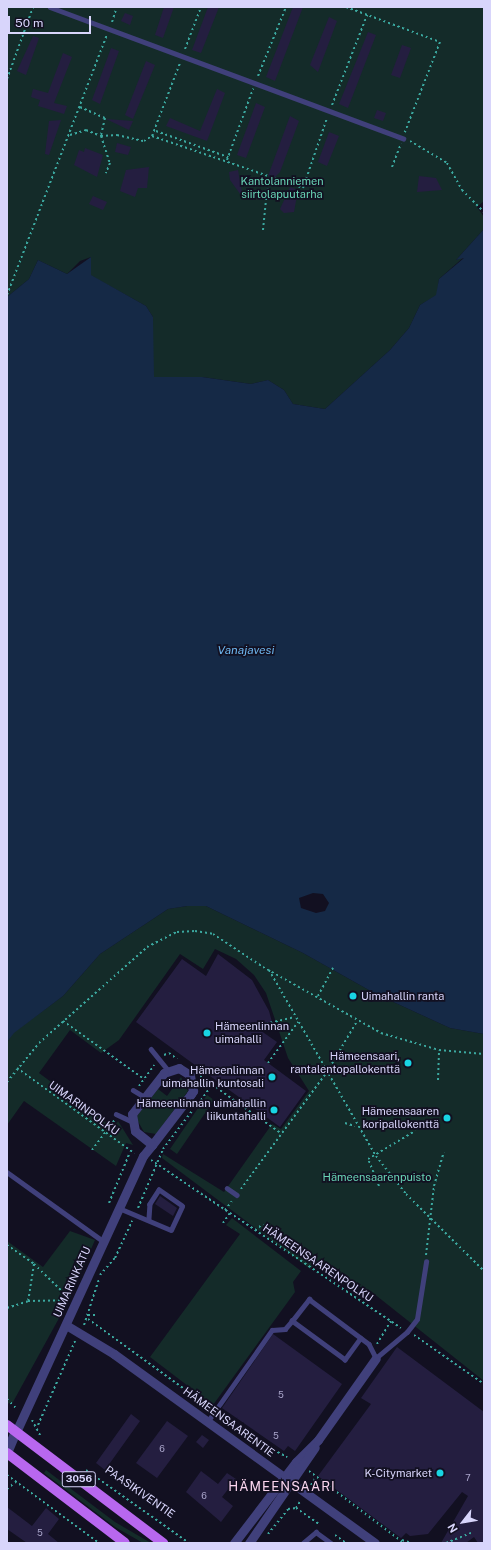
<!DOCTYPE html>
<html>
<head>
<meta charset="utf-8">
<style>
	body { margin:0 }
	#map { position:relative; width:491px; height:1550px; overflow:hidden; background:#121021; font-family:"Public Sans",sans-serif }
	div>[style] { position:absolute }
	.green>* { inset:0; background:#142b29 }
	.water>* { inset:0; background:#152946 }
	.building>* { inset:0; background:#241e40 }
	.path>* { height:2px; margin-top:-1px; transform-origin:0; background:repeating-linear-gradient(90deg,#3ba89f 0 2px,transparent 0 5px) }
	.service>* { height:4.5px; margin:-2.25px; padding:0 2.25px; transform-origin:2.25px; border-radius:2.25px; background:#40407b }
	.minor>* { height:9px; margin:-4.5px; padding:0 4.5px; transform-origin:4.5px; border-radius:4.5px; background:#40407b }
	.tertiary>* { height:10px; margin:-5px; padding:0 5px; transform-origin:5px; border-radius:5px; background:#40407b }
	.primary>* { height:10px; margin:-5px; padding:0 5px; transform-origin:5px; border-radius:5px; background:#b867ef }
	.dots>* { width:11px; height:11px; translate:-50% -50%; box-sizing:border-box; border:2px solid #121021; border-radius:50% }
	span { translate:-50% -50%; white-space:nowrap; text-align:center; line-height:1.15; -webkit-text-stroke:3.5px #121021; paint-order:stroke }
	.number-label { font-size:9px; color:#aba7cc }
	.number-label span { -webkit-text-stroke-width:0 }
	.shield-label span { padding:1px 3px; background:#121021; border:1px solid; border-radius:3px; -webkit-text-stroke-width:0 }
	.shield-label { font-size:10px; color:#d8d5fb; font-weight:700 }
	.park-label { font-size:11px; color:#68d3b5 }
	.poi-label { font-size:11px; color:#d8d5fb }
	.left { translate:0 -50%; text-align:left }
	.right { translate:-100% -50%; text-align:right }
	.street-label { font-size:11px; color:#d8d5fb }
	.water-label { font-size:12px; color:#6eb7f0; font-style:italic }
	.quarter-label { font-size:13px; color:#fbd6ef; letter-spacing:1px }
	.frame { position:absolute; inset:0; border:8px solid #d8d5fb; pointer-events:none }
	.north { position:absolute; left:443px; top:1502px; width:40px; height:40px; -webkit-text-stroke:3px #121021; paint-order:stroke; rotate:239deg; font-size:11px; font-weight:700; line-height:16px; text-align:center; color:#d8d5fb }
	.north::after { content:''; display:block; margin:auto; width:14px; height:18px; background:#d8d5fb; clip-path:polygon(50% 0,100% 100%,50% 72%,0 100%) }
	.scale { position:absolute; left:8px; top:16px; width:83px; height:18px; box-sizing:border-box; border:2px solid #d8d5fb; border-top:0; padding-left:5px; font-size:12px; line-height:14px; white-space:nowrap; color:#d8d5fb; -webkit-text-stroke:3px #121021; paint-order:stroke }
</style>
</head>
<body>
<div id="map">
	<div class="green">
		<i style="clip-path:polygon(7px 7px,484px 7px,484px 201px,477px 207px,484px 217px,484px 229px,456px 260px,464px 257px,439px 279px,437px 295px,420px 305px,409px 328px,390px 350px,325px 409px,293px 404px,284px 390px,268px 380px,251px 384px,202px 377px,153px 377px,153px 317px,146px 306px,90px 275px,91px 257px,80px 261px,67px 274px,38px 260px,29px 279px,7px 297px)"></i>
		<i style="clip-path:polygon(187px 906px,206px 906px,303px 953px,376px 994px,450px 1028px,484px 1034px,484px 1381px,373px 1293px,314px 1265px,310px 1269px,162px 1158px,163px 1154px,224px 1192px,272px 1124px,281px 1129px,309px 1091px,288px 1058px,266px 993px,254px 975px,236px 959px,215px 949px,203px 969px,180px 954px,119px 1040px,101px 1053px,70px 1030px,39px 1073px,108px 1124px,111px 1131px,118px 1121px,133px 1145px,126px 1143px,116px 1166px,24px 1101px,7px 1125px,7px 1042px,13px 1033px,63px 996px,100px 954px,168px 909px)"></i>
		<i style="clip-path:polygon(181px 1077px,188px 1091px,156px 1134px,144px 1132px,136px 1118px,140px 1112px,158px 1089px,167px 1096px)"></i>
		<i style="clip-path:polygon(207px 1095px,214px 1100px,177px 1154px,170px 1149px)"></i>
		<i style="clip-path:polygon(232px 1218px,301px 1271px,293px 1282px,295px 1292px,213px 1405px,150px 1357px,240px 1234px,226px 1225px)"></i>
		<i style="clip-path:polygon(70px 1231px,95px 1240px,69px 1300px,13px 1402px,7px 1404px,7px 1241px,43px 1267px)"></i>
		<i style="clip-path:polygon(46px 1470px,115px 1522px,151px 1543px,143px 1543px,115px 1527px,44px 1473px)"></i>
	</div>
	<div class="water">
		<i style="clip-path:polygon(evenodd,484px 229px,484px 1034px,450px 1028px,376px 994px,303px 953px,206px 906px,187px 906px,168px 909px,100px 954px,63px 996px,14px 1033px,7px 1042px,7px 297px,29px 279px,38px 260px,67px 274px,91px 257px,91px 275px,146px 306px,153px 317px,154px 377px,202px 377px,251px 384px,268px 380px,284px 390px,293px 404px,325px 409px,390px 350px,409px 328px,420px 305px,436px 295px,439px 279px,464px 258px,456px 260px,484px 229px,313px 893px,323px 894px,329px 903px,325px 911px,316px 913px,301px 908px,299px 898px,313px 893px)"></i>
	</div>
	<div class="building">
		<i style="clip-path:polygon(164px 7px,174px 7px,163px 38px,155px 35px)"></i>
		<i style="clip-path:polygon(208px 7px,219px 7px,201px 53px,192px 50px)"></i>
		<i style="clip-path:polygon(293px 7px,303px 7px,275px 81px,266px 77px)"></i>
		<i style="clip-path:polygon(125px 13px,133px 16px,130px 25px,121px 21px)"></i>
		<i style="clip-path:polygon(329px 17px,337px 21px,318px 72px,310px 65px)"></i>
		<i style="clip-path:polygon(368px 32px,376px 35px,348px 108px,339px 104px)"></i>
		<i style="clip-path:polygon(33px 36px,39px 38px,26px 75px,17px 71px)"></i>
		<i style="clip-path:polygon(402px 45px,411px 48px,400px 78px,391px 75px)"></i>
		<i style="clip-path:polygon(111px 48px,119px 51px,100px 104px,92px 100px)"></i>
		<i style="clip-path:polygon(63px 53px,72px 57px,54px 103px,67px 106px,64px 114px,38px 106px,40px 100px,31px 97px,33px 89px,48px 93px)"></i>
		<i style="clip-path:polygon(146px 61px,155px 65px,133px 119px,125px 115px)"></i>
		<i style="clip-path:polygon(217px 89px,225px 93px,207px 141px,166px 126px,170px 118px,200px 131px)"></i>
		<i style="clip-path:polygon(256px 103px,265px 107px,246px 158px,237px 155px)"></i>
		<i style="clip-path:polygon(377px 110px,386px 113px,383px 121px,374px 118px)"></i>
		<i style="clip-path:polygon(290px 116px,299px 121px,280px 172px,274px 178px,268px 176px)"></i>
		<i style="clip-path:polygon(106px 119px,133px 121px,129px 130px)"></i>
		<i style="clip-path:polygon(61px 120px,49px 155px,45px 154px,49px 121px)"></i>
		<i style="clip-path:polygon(329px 132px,339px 136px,327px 166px,318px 162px)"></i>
		<i style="clip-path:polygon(117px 143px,131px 147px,128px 155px,115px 152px)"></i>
		<i style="clip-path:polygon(85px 148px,103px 155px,97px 177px,74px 165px,79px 150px,84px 152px)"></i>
		<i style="clip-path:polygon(149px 167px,147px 188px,138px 188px,135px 197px,120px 191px,126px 170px)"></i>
		<i style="clip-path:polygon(238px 170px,243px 198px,230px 180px,229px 172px)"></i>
		<i style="clip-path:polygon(419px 176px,436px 178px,442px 190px,417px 192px)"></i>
		<i style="clip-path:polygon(290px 187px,298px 190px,294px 212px,284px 213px,280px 209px)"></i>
		<i style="clip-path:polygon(93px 196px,107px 202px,103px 210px,89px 204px)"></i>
		<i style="clip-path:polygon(218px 954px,252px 980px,269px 1011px,272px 1022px,254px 1026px,277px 1042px,264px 1060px,306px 1091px,280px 1127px,136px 1022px,182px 959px,206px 976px)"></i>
		<i style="clip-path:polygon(160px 1196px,177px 1208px,173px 1216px,155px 1204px)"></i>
		<i style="clip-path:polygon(273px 1334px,342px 1384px,295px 1451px,288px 1446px,284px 1451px,222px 1408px)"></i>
		<i style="clip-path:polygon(397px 1347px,484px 1412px,484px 1543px,478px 1543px,474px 1537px,466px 1543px,441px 1543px,468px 1496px,462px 1492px,428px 1534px,410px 1536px,406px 1533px,401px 1538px,318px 1476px,371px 1404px,361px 1398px)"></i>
		<i style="clip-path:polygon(131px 1414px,140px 1421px,105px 1470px,96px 1463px)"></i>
		<i style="clip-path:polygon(167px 1421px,188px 1436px,157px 1478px,136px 1463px)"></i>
		<i style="clip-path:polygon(202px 1435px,209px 1440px,203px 1448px,196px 1442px)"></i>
		<i style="clip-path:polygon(201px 1471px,218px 1484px,227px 1473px,236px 1479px,222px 1497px,233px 1506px,221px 1522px,186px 1492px)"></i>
		<i style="clip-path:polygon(7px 1507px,32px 1526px,46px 1508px,59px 1519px,48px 1534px,59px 1543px,27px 1543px,7px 1529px)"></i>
	</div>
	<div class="path">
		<i style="left:346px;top:7px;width:100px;rotate:20.4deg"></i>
		<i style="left:440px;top:42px;width:97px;rotate:111.3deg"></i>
		<i style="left:112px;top:22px;width:16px;rotate:-72deg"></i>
		<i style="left:185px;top:49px;width:45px;rotate:-69.1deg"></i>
		<i style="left:258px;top:76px;width:74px;rotate:-67.9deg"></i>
		<i style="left:7px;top:79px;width:77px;rotate:-70.1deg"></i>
		<i style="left:332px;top:105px;width:97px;rotate:-68.7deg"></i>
		<i style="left:80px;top:107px;width:27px;rotate:24deg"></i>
		<i style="left:105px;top:118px;width:18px;rotate:103deg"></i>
		<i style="left:101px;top:136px;width:28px;rotate:72deg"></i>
		<i style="left:110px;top:163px;width:11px;rotate:112deg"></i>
		<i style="left:156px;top:131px;width:77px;rotate:19.9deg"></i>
		<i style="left:70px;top:135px;width:17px;rotate:-17deg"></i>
		<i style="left:86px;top:130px;width:16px;rotate:22deg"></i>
		<i style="left:101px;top:136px;width:16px;rotate:-4deg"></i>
		<i style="left:117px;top:135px;width:28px;rotate:13deg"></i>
		<i style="left:144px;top:141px;width:9px;rotate:-32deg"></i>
		<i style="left:152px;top:136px;width:160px;rotate:19deg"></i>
		<i style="left:303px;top:188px;width:74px;rotate:-71.1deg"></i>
		<i style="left:152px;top:136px;width:78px;rotate:-69deg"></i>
		<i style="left:410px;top:141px;width:43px;rotate:30.7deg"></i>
		<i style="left:447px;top:163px;width:31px;rotate:61deg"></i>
		<i style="left:462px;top:190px;width:31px;rotate:45deg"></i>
		<i style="left:227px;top:160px;width:76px;rotate:-69.9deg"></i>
		<i style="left:392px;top:167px;width:25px;rotate:-69deg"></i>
		<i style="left:263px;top:230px;width:40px;rotate:-84.3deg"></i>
		<i style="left:267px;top:190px;width:14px;rotate:-69deg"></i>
		<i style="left:7px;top:295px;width:279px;rotate:-69deg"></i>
		<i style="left:269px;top:970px;width:215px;rotate:60.1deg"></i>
		<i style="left:376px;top:1156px;width:48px;rotate:51.7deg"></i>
		<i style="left:406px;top:1194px;width:110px;rotate:44.6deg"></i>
		<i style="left:318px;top:996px;width:32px;rotate:-62deg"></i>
		<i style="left:63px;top:1021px;width:100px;rotate:35.6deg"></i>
		<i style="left:256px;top:1026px;width:40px;rotate:-13deg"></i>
		<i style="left:164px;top:1055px;width:5px;rotate:-22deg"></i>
		<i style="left:169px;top:1053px;width:10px;rotate:37deg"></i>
		<i style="left:268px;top:1063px;width:51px;rotate:-53.8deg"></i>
		<i style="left:17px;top:1068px;width:145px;rotate:36deg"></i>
		<i style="left:200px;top:1076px;width:100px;rotate:35.3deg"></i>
		<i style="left:438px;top:1080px;width:30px;rotate:-88deg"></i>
		<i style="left:7px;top:1082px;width:50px;rotate:-50.6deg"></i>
		<i style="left:39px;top:1043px;width:144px;rotate:-41.6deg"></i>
		<i style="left:147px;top:947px;width:34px;rotate:-27deg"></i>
		<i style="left:177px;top:932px;width:18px;rotate:-3deg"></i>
		<i style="left:195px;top:931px;width:18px;rotate:9deg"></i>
		<i style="left:213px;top:934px;width:60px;rotate:33.4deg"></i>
		<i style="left:263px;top:967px;width:135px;rotate:29.2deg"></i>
		<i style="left:381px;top:1033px;width:60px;rotate:16.3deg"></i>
		<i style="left:439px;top:1050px;width:45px;rotate:5.1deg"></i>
		<i style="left:139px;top:1086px;width:26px;rotate:-54deg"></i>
		<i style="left:201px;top:1100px;width:19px;rotate:-54deg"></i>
		<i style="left:345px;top:1123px;width:10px;rotate:17deg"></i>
		<i style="left:92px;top:1150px;width:38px;rotate:-53deg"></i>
		<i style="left:151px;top:1160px;width:301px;rotate:33.9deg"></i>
		<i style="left:379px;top:1186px;width:29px;rotate:-112deg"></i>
		<i style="left:368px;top:1159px;width:55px;rotate:-30.8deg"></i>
		<i style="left:241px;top:1189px;width:145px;rotate:-53.7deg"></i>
		<i style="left:327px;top:1072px;width:59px;rotate:-59.5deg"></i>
		<i style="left:109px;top:1203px;width:55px;rotate:-67.6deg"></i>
		<i style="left:138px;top:1208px;width:64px;rotate:-67deg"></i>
		<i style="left:163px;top:1149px;width:48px;rotate:-52.7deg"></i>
		<i style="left:225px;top:1210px;width:11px;rotate:-52deg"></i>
		<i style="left:223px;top:1223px;width:12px;rotate:-55deg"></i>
		<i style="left:255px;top:1230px;width:10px;rotate:-37deg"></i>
		<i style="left:7px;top:1245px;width:33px;rotate:35deg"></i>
		<i style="left:34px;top:1264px;width:37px;rotate:99deg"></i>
		<i style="left:426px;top:1255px;width:69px;rotate:-83.4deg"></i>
		<i style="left:434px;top:1186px;width:35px;rotate:-74deg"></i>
		<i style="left:34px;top:1264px;width:47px;rotate:44.1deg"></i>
		<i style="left:100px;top:1275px;width:23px;rotate:-49deg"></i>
		<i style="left:115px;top:1258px;width:41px;rotate:-65.3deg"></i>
		<i style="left:7px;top:1308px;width:22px;rotate:-18deg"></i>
		<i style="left:28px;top:1301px;width:39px;rotate:-1deg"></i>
		<i style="left:88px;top:1315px;width:9px"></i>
		<i style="left:88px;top:1319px;width:150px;rotate:36deg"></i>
		<i style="left:84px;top:1325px;width:48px;rotate:-71.9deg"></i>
		<i style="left:414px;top:1335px;width:85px;rotate:35deg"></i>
		<i style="left:377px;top:1344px;width:27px;rotate:-59deg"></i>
		<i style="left:7px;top:1399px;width:13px;rotate:45deg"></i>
		<i style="left:220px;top:1416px;width:38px;rotate:35deg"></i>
		<i style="left:251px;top:1438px;width:41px;rotate:27.8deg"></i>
		<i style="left:32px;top:1420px;width:19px;rotate:62deg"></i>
		<i style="left:38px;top:1425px;width:92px;rotate:-66.2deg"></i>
		<i style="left:86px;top:1470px;width:126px;rotate:35.3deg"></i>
		<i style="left:309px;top:1471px;width:119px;rotate:37.2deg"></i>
		<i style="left:7px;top:1475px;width:114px;rotate:36.5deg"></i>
		<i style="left:311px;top:1485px;width:9px;rotate:-58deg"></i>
		<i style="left:7px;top:1489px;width:13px;rotate:-39deg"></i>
		<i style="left:296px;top:1508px;width:9px;rotate:-58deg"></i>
		<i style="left:268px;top:1534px;width:32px;rotate:-51deg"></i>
		<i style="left:288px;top:1509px;width:8px;rotate:-7deg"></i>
		<i style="left:296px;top:1508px;width:29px;rotate:35deg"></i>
		<i style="left:335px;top:1535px;width:14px;rotate:36deg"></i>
		<i style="left:402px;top:1540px;width:9px;rotate:18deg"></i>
		<i style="left:446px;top:1543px;width:27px;rotate:-22deg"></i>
	</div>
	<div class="service">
		<i style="left:50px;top:7px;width:377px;rotate:20.4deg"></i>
		<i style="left:151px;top:1049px;width:27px;rotate:51deg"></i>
		<i style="left:133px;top:1090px;width:12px;rotate:31deg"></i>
		<i style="left:116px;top:1114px;width:17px;rotate:25deg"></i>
		<i style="left:7px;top:1172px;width:118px;rotate:35.7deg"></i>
		<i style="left:227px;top:1188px;width:12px;rotate:35deg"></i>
		<i style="left:119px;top:1208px;width:56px;rotate:22.9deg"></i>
		<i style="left:171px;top:1230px;width:26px;rotate:-65deg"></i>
		<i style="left:182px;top:1206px;width:28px;rotate:-145deg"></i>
		<i style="left:159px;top:1190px;width:17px;rotate:123deg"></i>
		<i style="left:150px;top:1204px;width:16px;rotate:94deg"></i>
		<i style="left:361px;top:1338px;width:27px;rotate:126deg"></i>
		<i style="left:345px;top:1360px;width:66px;rotate:-143.7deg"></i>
		<i style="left:292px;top:1321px;width:28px;rotate:-52deg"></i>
		<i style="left:309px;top:1299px;width:75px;rotate:36.9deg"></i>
		<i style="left:369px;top:1344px;width:16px;rotate:63deg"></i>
		<i style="left:376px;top:1358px;width:40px;rotate:-40deg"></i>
		<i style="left:407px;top:1332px;width:16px;rotate:-52deg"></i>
		<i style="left:417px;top:1319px;width:58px;rotate:-81deg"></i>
		<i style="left:208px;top:1421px;width:111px;rotate:-54.9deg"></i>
		<i style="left:272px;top:1330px;width:13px;rotate:-4deg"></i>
		<i style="left:285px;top:1329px;width:11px;rotate:-49deg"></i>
		<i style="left:303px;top:1543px;width:17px;rotate:-40deg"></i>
		<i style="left:316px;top:1532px;width:19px;rotate:36deg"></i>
	</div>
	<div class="minor">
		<i style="left:66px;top:1325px;width:56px;rotate:31.1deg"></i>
		<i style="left:114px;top:1354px;width:322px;rotate:35.9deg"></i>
		<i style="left:16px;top:1432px;width:304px;rotate:-65.3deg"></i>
		<i style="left:143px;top:1156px;width:14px;rotate:-51deg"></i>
		<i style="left:152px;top:1145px;width:64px;rotate:-52.6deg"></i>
		<i style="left:191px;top:1094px;width:4px;rotate:-56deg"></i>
		<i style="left:193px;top:1091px;width:16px;rotate:-101deg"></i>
		<i style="left:190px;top:1075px;width:13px;rotate:-148deg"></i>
		<i style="left:179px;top:1068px;width:16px;rotate:162deg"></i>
		<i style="left:164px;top:1073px;width:52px;rotate:128deg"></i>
		<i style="left:132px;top:1114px;width:17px;rotate:80deg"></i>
		<i style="left:135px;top:1131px;width:22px;rotate:39deg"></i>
		<i style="left:234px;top:1543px;width:102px;rotate:-52.6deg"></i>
		<i style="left:296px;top:1462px;width:31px;rotate:-45deg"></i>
		<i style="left:318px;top:1440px;width:100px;rotate:-54.7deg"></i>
		<i style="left:249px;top:1543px;width:116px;rotate:-55.5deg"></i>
	</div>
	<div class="tertiary">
		<i style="left:7px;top:1453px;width:23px;rotate:-67deg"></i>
	</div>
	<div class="primary">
		<i style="left:7px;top:1425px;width:196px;rotate:37.1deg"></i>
		<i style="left:7px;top:1453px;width:148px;rotate:37.3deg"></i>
	</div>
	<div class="dots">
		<i style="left:353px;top:996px;background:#18d5e3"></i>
		<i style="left:207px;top:1033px;background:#18d5e3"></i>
		<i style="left:408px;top:1063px;background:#18d5e3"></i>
		<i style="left:272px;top:1077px;background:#18d5e3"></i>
		<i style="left:274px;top:1110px;background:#18d5e3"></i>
		<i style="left:447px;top:1118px;background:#18d5e3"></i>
		<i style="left:440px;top:1473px;background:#18d5e3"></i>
	</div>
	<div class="number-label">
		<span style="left:281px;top:1395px">5</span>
		<span style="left:276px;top:1436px">5</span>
		<span style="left:162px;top:1449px">6</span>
		<span style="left:468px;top:1478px">7</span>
		<span style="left:204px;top:1496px">6</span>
		<span style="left:40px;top:1533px">5</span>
	</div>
	<div class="shield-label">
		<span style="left:79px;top:1479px">3056</span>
	</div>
	<div class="park-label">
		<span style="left:282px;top:188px">Kantolanniemen<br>siirtolapuutarha</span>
		<span style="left:377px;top:1177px">Hämeensaarenpuisto</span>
	</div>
	<div class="poi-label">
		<span class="left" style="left:361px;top:996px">Uimahallin ranta</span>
		<span class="left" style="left:215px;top:1033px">Hämeenlinnan<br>uimahalli</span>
		<span class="right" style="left:400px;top:1063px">Hämeensaari,<br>rantalentopallokenttä</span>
		<span class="right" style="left:264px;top:1077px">Hämeenlinnan<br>uimahallin kuntosali</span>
		<span class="right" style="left:266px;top:1110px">Hämeenlinnan uimahallin<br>liikuntahalli</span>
		<span class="right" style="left:439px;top:1118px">Hämeensaaren<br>koripallokenttä</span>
		<span class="right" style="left:432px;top:1473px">K-Citymarket</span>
	</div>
	<div class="street-label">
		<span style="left:84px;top:1108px;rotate:36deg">UIMARINPOLKU</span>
		<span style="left:318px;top:1263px;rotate:34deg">HÄMEENSAARENPOLKU</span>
		<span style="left:72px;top:1282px;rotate:-66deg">UIMARINKATU</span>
		<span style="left:229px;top:1422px;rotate:36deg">HÄMEENSAARENTIE</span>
		<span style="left:140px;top:1492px;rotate:35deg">PAASIKIVENTIE</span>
	</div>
	<div class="water-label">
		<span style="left:246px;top:651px">Vanajavesi</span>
	</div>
	<div class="quarter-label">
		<span style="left:282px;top:1487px">HÄMEENSAARI</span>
	</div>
	<div class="frame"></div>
	<div class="north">N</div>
	<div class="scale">50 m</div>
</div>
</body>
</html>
